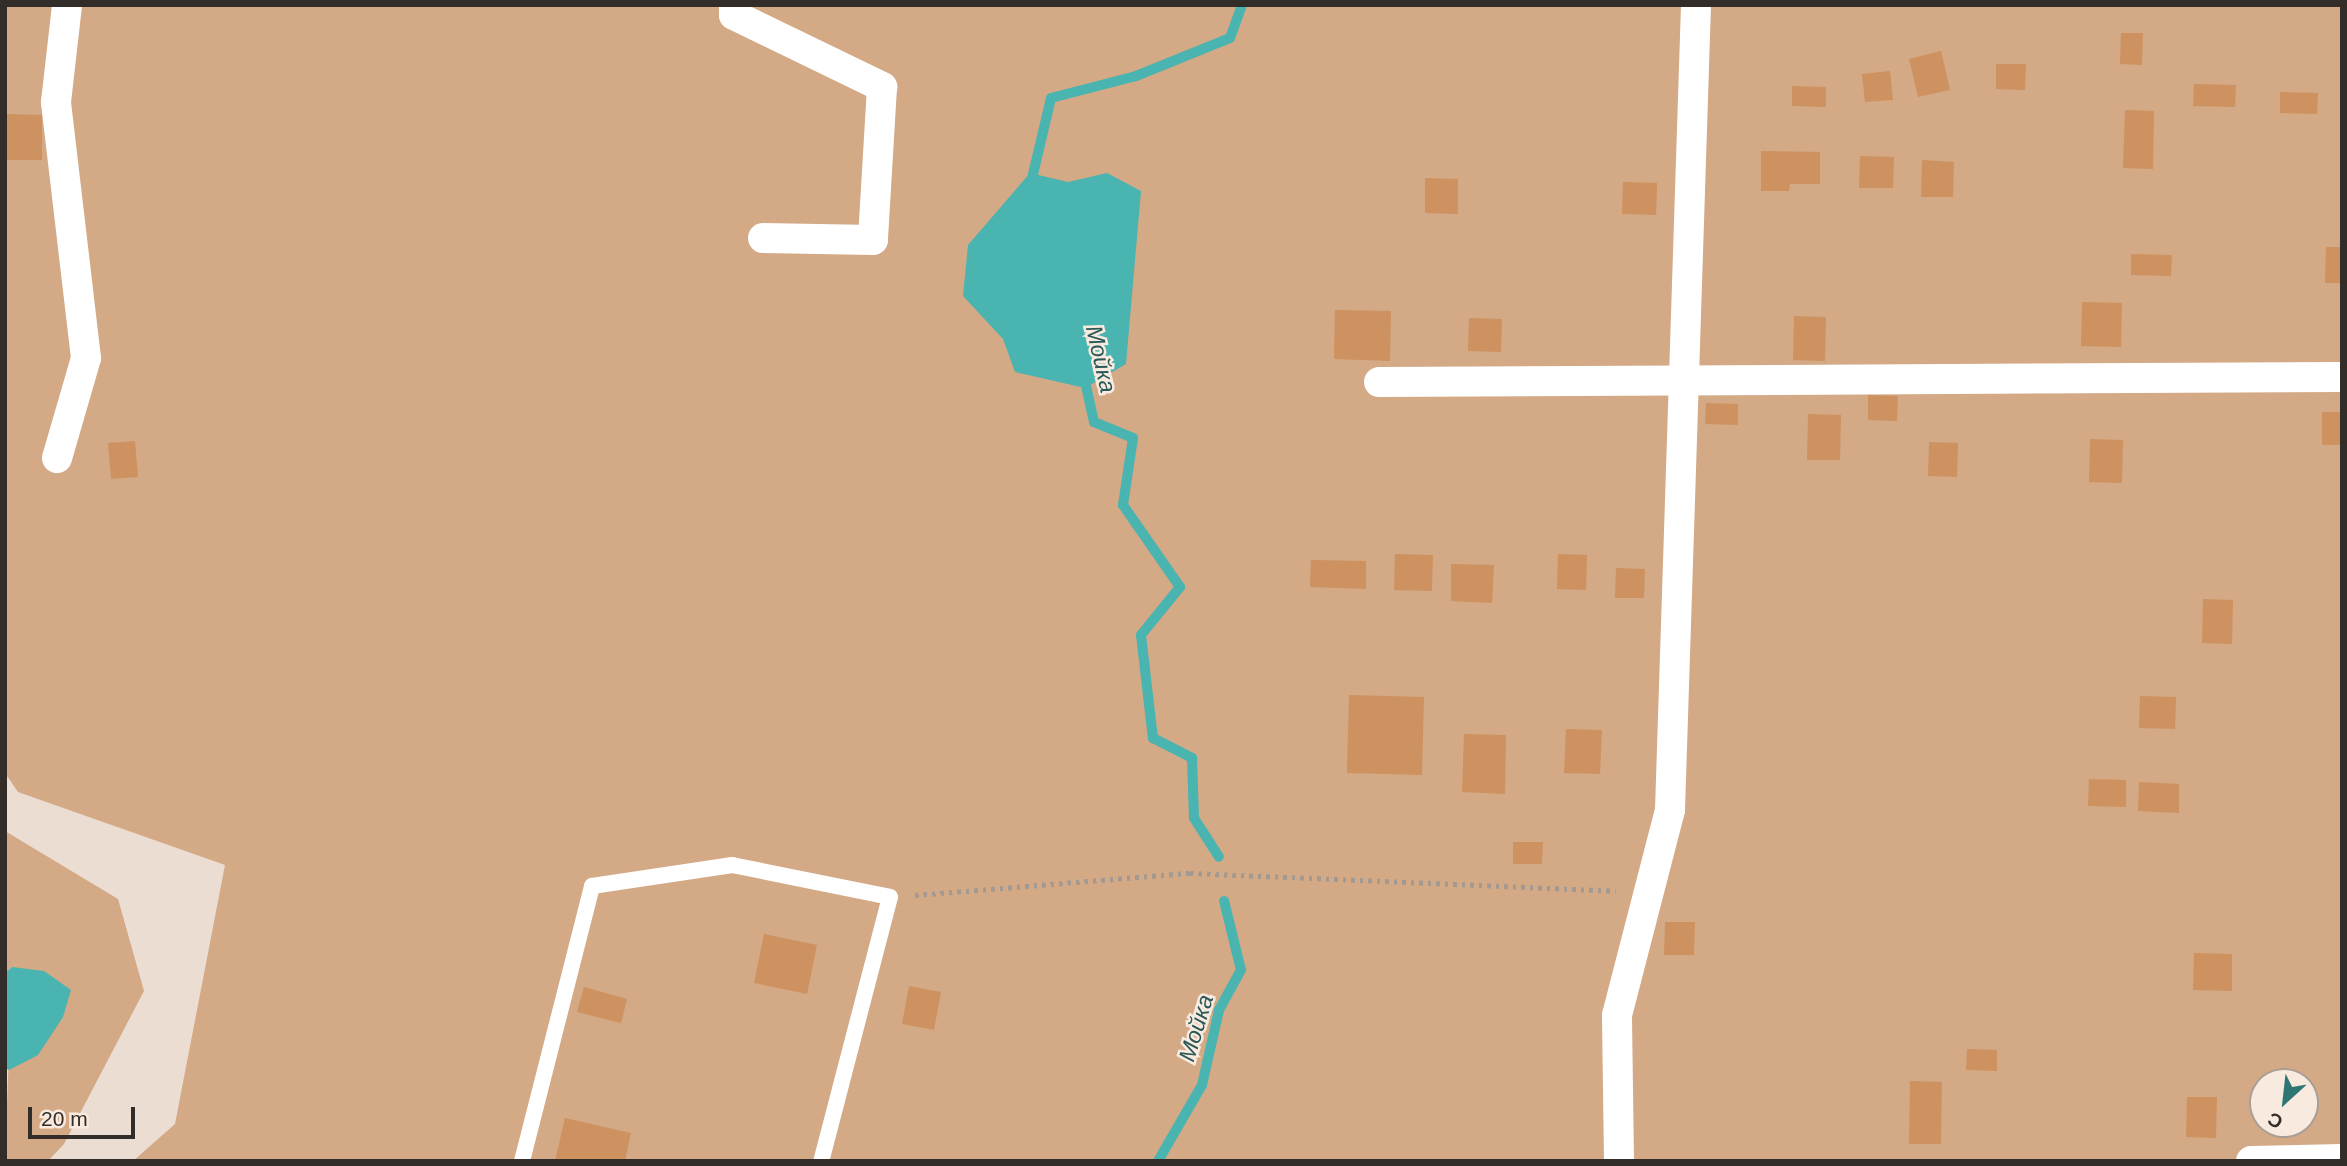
<!DOCTYPE html>
<html>
<head>
<meta charset="utf-8">
<style>
	body { margin:0 }
	#map { position:relative; width:2347px; height:1166px; overflow:hidden; background:#ebddd2; font-family:Helvetica,sans-serif }
	div>[style] { position:absolute }
	.green>* { inset:0; background:#d3a986 }
	.water>* { inset:0; background:#49b4b0 }
	.stream>* { height:10px; margin:-5px; padding:0 5px; transform-origin:5px; border-radius:5px; background:#49b4b0 }
	.building>* { inset:0; background:#cd925f }
	.path>* { height:4.5px; margin-top:-2.25px; transform-origin:0; background:repeating-linear-gradient(90deg,#a49991 0 3.5px,transparent 0 8.5px) }
	.lane>* { height:16px; margin:-8px; padding:0 8px; transform-origin:8px; border-radius:8px; background:#fff }
	.street>* { height:30px; margin:-15px; padding:0 15px; transform-origin:15px; border-radius:15px; background:#fff }
	span { translate:-50% -50%; white-space:nowrap; text-align:center; line-height:1.15; -webkit-text-stroke:5px #f8eadf; paint-order:stroke }
	.water-label { font-size:23px; color:#295856; font-style:italic }
	.frame { position:absolute; inset:0; border:7px solid #332d29; pointer-events:none }
	.north { position:absolute; left:2249px; top:1068px; width:70px; height:70px; box-sizing:border-box; background:#f8eadf; border:2px solid #a99e96; border-radius:50%; rotate:207deg; font-size:19px; font-weight:700; line-height:28px; text-align:center; color:#332d29 }
	.north::after { content:''; display:block; margin:auto; width:24px; height:32px; background:#2d7673; clip-path:polygon(50% 0,100% 100%,50% 72%,0 100%) }
	.scale { position:absolute; left:28px; top:1107px; width:107px; height:32px; box-sizing:border-box; border:4px solid #332d29; border-top:0; padding-left:9px; font-size:21px; line-height:24px; white-space:nowrap; color:#332d29; -webkit-text-stroke:5px #f8eadf; paint-order:stroke }
</style>
</head>
<body>
<div id="map">
	<div class="green">
		<i style="clip-path:polygon(evenodd,5px 5px,2342px 5px,2342px 1161px,133px 1161px,175px 1124px,225px 865px,18px 792px,5px 773px,5px 5px,2263px 1082px,2305px 1082px,2305px 1124px,2263px 1124px,2263px 1082px)"></i>
		<i style="clip-path:polygon(5px 831px,118px 899px,144px 991px,64px 1144px,48px 1161px,5px 1161px,12px 967px,5px 973px)"></i>
	</div>
	<div class="water">
		<i style="clip-path:polygon(1030px 173px,1068px 182px,1107px 173px,1141px 191px,1126px 364px,1085px 388px,1015px 372px,1003px 339px,963px 296px,968px 245px)"></i>
		<i style="clip-path:polygon(12px 967px,44px 971px,71px 990px,63px 1017px,38px 1055px,9px 1070px,5px 1068px,5px 973px)"></i>
	</div>
	<div class="stream">
		<i style="left:1030px;top:187px;width:91px;rotate:-76.7deg"></i>
		<i style="left:1051px;top:98px;width:88px;rotate:-14.5deg"></i>
		<i style="left:1136px;top:76px;width:101px;rotate:-22deg"></i>
		<i style="left:1230px;top:38px;width:35px;rotate:-70deg"></i>
		<i style="left:1084px;top:377px;width:46px;rotate:77.5deg"></i>
		<i style="left:1094px;top:422px;width:42px;rotate:22.3deg"></i>
		<i style="left:1133px;top:438px;width:68px;rotate:98.5deg"></i>
		<i style="left:1123px;top:505px;width:100px;rotate:55.2deg"></i>
		<i style="left:1180px;top:587px;width:62px;rotate:129.1deg"></i>
		<i style="left:1141px;top:635px;width:104px;rotate:83.4deg"></i>
		<i style="left:1153px;top:738px;width:44px;rotate:27.1deg"></i>
		<i style="left:1192px;top:758px;width:60px;rotate:88.1deg"></i>
		<i style="left:1194px;top:818px;width:46px;rotate:57.3deg"></i>
		<i style="left:1158px;top:1161px;width:88px;rotate:-59.9deg"></i>
		<i style="left:1202px;top:1085px;width:77px;rotate:-77.2deg"></i>
		<i style="left:1219px;top:1010px;width:46px;rotate:-61.2deg"></i>
		<i style="left:1241px;top:970px;width:71px;rotate:-103.8deg"></i>
	</div>
	<div class="building">
		<i style="clip-path:polygon(2121px 33px,2143px 33px,2142px 65px,2120px 64px)"></i>
		<i style="clip-path:polygon(1941px 51px,1950px 90px,1918px 97px,1909px 59px)"></i>
		<i style="clip-path:polygon(1996px 64px,2026px 64px,2025px 90px,1996px 89px)"></i>
		<i style="clip-path:polygon(1890px 71px,1893px 100px,1865px 102px,1862px 74px)"></i>
		<i style="clip-path:polygon(2194px 84px,2236px 85px,2235px 107px,2193px 106px)"></i>
		<i style="clip-path:polygon(1792px 86px,1826px 87px,1826px 107px,1792px 106px)"></i>
		<i style="clip-path:polygon(2280px 92px,2318px 93px,2317px 114px,2280px 113px)"></i>
		<i style="clip-path:polygon(2125px 110px,2154px 111px,2153px 169px,2123px 168px)"></i>
		<i style="clip-path:polygon(5px 114px,42px 115px,42px 160px,5px 160px)"></i>
		<i style="clip-path:polygon(1761px 151px,1820px 152px,1820px 184px,1790px 184px,1789px 191px,1761px 191px)"></i>
		<i style="clip-path:polygon(1860px 156px,1894px 157px,1893px 188px,1859px 188px)"></i>
		<i style="clip-path:polygon(1922px 160px,1954px 162px,1953px 197px,1921px 197px)"></i>
		<i style="clip-path:polygon(1425px 178px,1458px 179px,1458px 214px,1425px 213px)"></i>
		<i style="clip-path:polygon(1623px 182px,1657px 183px,1656px 215px,1622px 214px)"></i>
		<i style="clip-path:polygon(2326px 247px,2342px 247px,2342px 283px,2325px 283px)"></i>
		<i style="clip-path:polygon(2131px 254px,2172px 255px,2171px 276px,2131px 275px)"></i>
		<i style="clip-path:polygon(2082px 302px,2122px 303px,2121px 347px,2081px 346px)"></i>
		<i style="clip-path:polygon(1335px 310px,1391px 311px,1390px 361px,1334px 359px)"></i>
		<i style="clip-path:polygon(1794px 316px,1826px 317px,1825px 361px,1793px 360px)"></i>
		<i style="clip-path:polygon(1469px 318px,1502px 319px,1501px 352px,1468px 351px)"></i>
		<i style="clip-path:polygon(1868px 395px,1898px 396px,1897px 421px,1868px 420px)"></i>
		<i style="clip-path:polygon(1706px 403px,1738px 404px,1738px 425px,1705px 424px)"></i>
		<i style="clip-path:polygon(2322px 412px,2342px 412px,2342px 445px,2322px 445px)"></i>
		<i style="clip-path:polygon(1808px 414px,1841px 415px,1840px 460px,1807px 460px)"></i>
		<i style="clip-path:polygon(2090px 439px,2123px 440px,2122px 483px,2089px 482px)"></i>
		<i style="clip-path:polygon(135px 441px,138px 477px,111px 479px,108px 443px)"></i>
		<i style="clip-path:polygon(1929px 442px,1958px 443px,1957px 477px,1928px 476px)"></i>
		<i style="clip-path:polygon(1395px 554px,1433px 555px,1432px 591px,1394px 590px)"></i>
		<i style="clip-path:polygon(1558px 554px,1587px 555px,1586px 590px,1557px 589px)"></i>
		<i style="clip-path:polygon(1311px 560px,1366px 561px,1366px 589px,1310px 587px)"></i>
		<i style="clip-path:polygon(1451px 564px,1494px 565px,1492px 603px,1451px 601px)"></i>
		<i style="clip-path:polygon(1616px 568px,1645px 569px,1644px 598px,1615px 598px)"></i>
		<i style="clip-path:polygon(2203px 599px,2233px 600px,2232px 644px,2202px 643px)"></i>
		<i style="clip-path:polygon(1349px 695px,1424px 697px,1422px 775px,1347px 773px)"></i>
		<i style="clip-path:polygon(2140px 696px,2176px 697px,2175px 729px,2139px 728px)"></i>
		<i style="clip-path:polygon(1566px 729px,1602px 730px,1600px 774px,1564px 773px)"></i>
		<i style="clip-path:polygon(1464px 734px,1506px 735px,1505px 794px,1462px 792px)"></i>
		<i style="clip-path:polygon(2089px 779px,2126px 780px,2126px 807px,2088px 806px)"></i>
		<i style="clip-path:polygon(2139px 782px,2179px 784px,2179px 813px,2138px 811px)"></i>
		<i style="clip-path:polygon(1513px 842px,1543px 842px,1542px 864px,1513px 864px)"></i>
		<i style="clip-path:polygon(1665px 922px,1695px 922px,1694px 955px,1664px 955px)"></i>
		<i style="clip-path:polygon(764px 934px,817px 945px,807px 994px,754px 983px)"></i>
		<i style="clip-path:polygon(2194px 953px,2232px 954px,2232px 991px,2193px 990px)"></i>
		<i style="clip-path:polygon(909px 986px,941px 992px,934px 1030px,902px 1024px)"></i>
		<i style="clip-path:polygon(584px 987px,627px 999px,621px 1023px,577px 1012px)"></i>
		<i style="clip-path:polygon(1967px 1049px,1997px 1050px,1997px 1071px,1966px 1070px)"></i>
		<i style="clip-path:polygon(1910px 1081px,1942px 1082px,1941px 1144px,1909px 1144px)"></i>
		<i style="clip-path:polygon(2187px 1097px,2217px 1097px,2216px 1138px,2186px 1137px)"></i>
		<i style="clip-path:polygon(565px 1118px,631px 1133px,625px 1161px,555px 1161px)"></i>
	</div>
	<div class="path">
		<i style="left:915px;top:895px;width:276px;rotate:-4.6deg"></i>
		<i style="left:1190px;top:873px;width:426px;rotate:2.4deg"></i>
	</div>
	<div class="lane">
		<i style="left:522px;top:1161px;width:284px;rotate:-75.7deg"></i>
		<i style="left:592px;top:886px;width:142px;rotate:-8.5deg"></i>
		<i style="left:732px;top:865px;width:161px;rotate:11.4deg"></i>
		<i style="left:890px;top:897px;width:273px;rotate:104.6deg"></i>
	</div>
	<div class="street">
		<i style="left:734px;top:5px;width:10px;rotate:90deg"></i>
		<i style="left:734px;top:15px;width:165px;rotate:25.9deg"></i>
		<i style="left:882px;top:87px;width:153px;rotate:93.4deg"></i>
		<i style="left:873px;top:240px;width:110px;rotate:-179deg"></i>
		<i style="left:1379px;top:382px;width:963px;rotate:-0.3deg"></i>
		<i style="left:57px;top:458px;width:104px;rotate:-73.8deg"></i>
		<i style="left:86px;top:358px;width:258px;rotate:-96.7deg"></i>
		<i style="left:56px;top:102px;width:98px;rotate:-83.5deg"></i>
		<i style="left:1619px;top:1161px;width:146px;rotate:-90.8deg"></i>
		<i style="left:1617px;top:1015px;width:212px;rotate:-75.5deg"></i>
		<i style="left:1670px;top:810px;width:805px;rotate:-88.15deg"></i>
		<i style="left:2251px;top:1161px;width:91px;rotate:-1.3deg"></i>
	</div>
	<div class="water-label">
		<span style="left:1101px;top:359px;rotate:77deg">Мойка</span>
		<span style="left:1196px;top:1028px;rotate:-73deg">Мойка</span>
	</div>
	<div class="frame"></div>
	<div class="north">С</div>
	<div class="scale">20 m</div>
</div>
</body>
</html>
